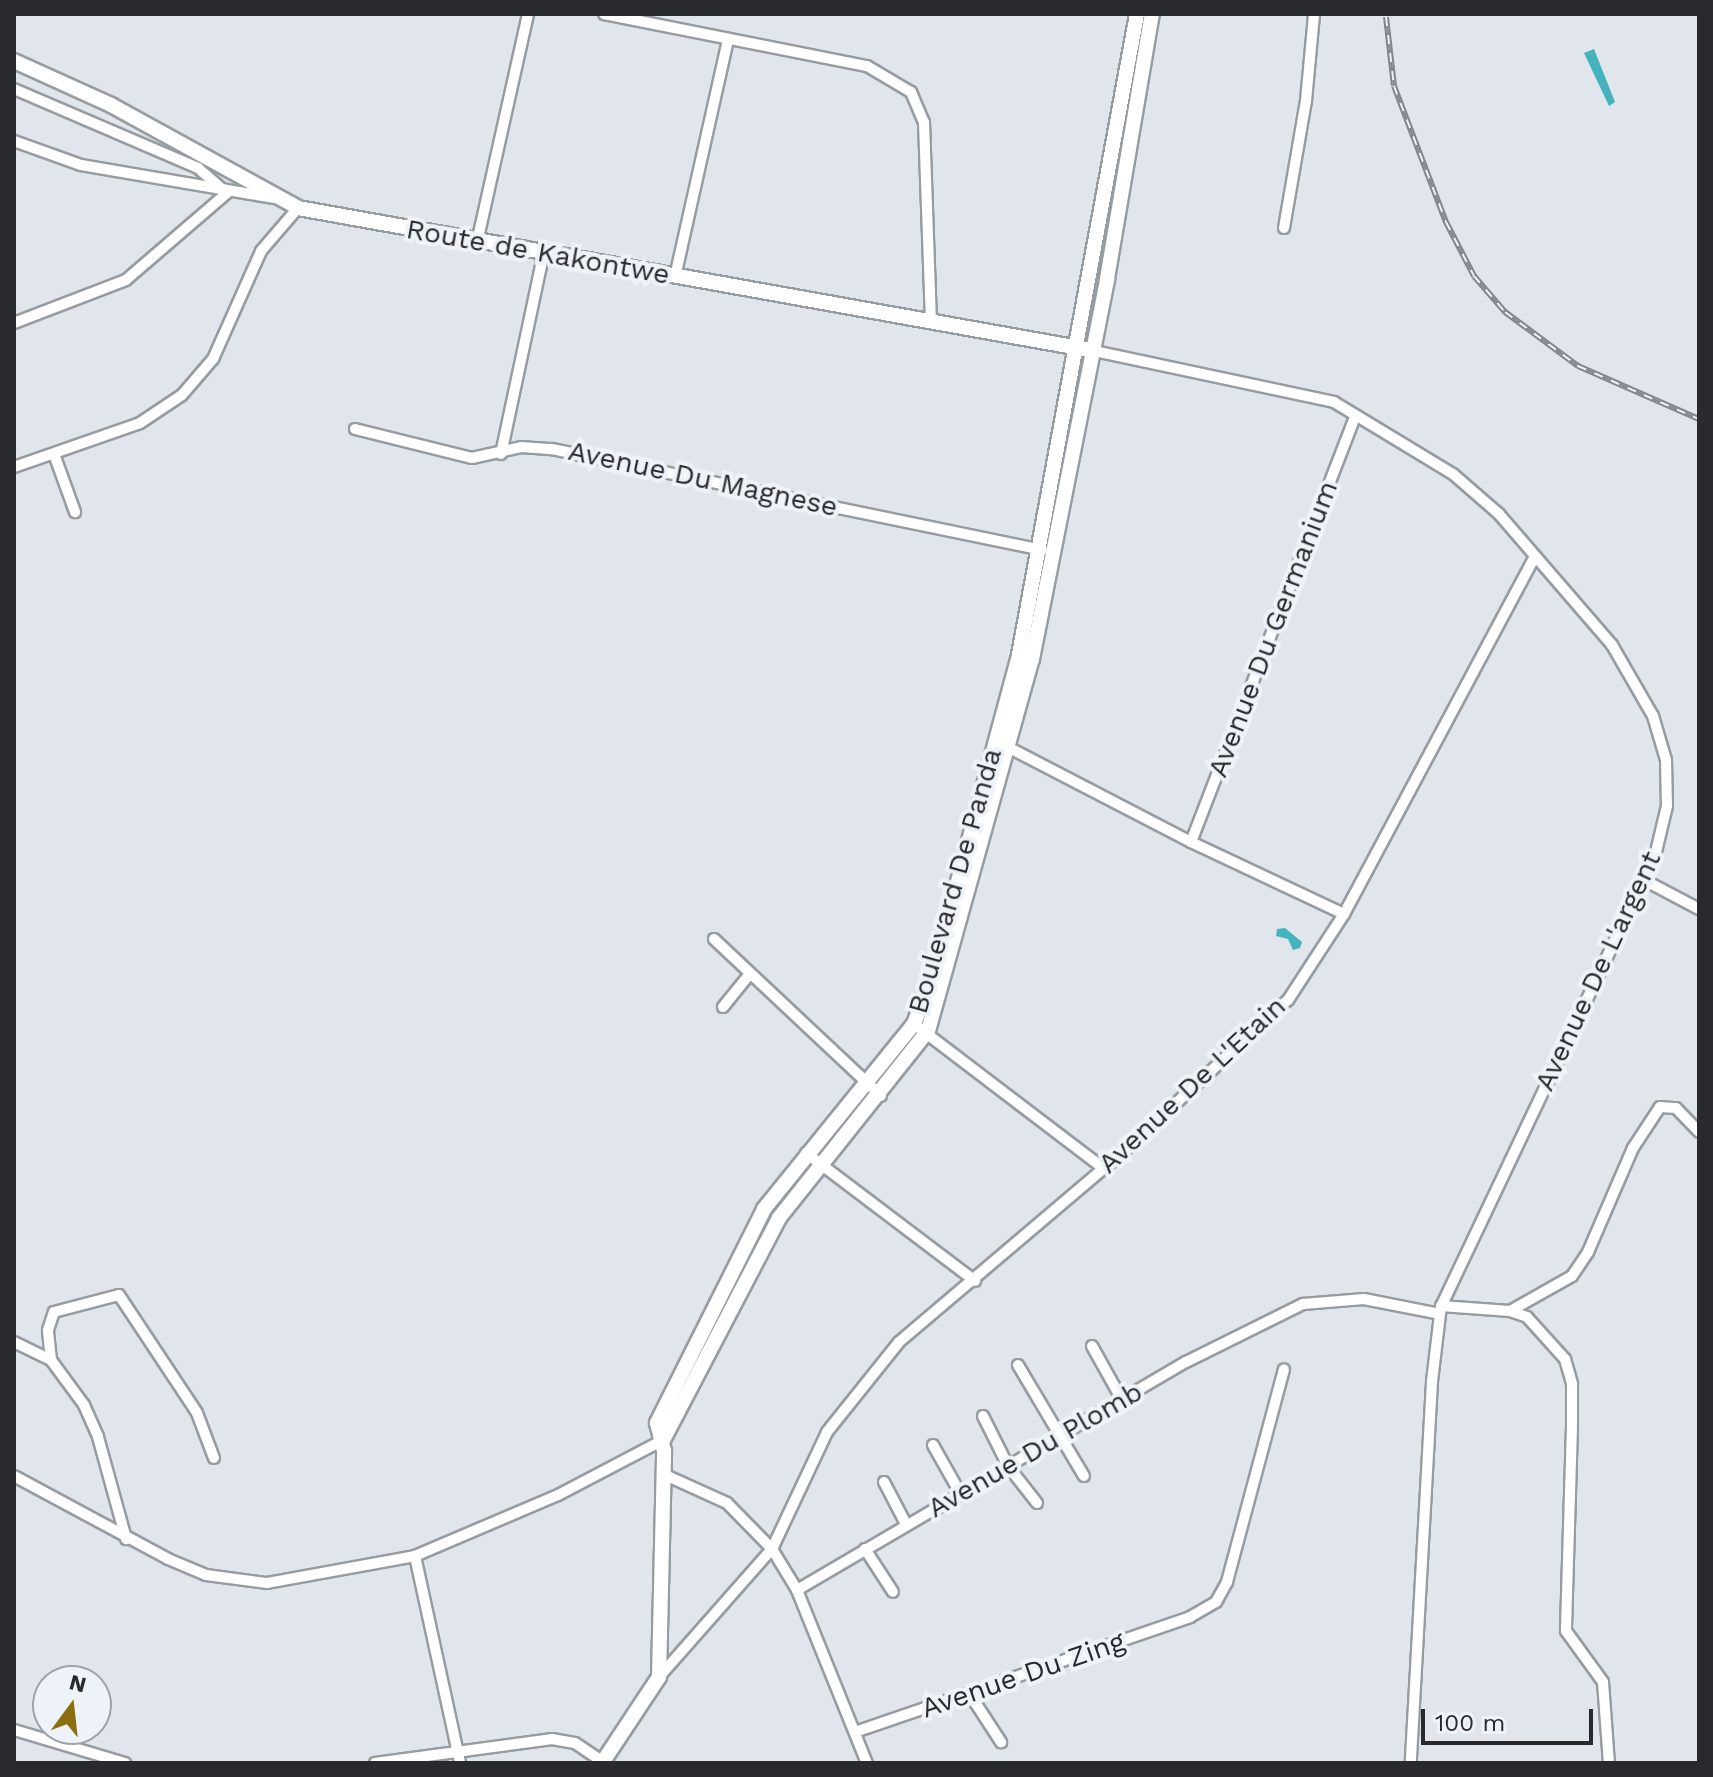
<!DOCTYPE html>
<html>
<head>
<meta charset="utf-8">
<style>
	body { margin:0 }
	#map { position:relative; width:1713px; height:1777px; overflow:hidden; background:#e1e6ec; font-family:"Work Sans",sans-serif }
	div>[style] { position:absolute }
	.water>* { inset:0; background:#45b3bd }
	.roads { filter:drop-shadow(2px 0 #979ca1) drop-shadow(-2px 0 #979ca1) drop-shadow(0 2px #979ca1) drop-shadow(0 -2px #979ca1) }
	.street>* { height:10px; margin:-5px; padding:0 5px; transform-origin:5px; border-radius:5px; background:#fff }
	.secondary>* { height:14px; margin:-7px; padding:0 7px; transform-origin:7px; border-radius:7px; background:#fff }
	.rail>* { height:6px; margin-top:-3px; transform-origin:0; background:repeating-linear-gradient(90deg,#eef3f9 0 9px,#82858a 0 18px); box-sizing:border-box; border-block:2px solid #82858a }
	span { translate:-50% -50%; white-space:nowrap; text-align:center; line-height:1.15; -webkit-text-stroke:8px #eef3f9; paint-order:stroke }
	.street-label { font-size:28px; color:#292a2d }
	.frame { position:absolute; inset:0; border:16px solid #292a2d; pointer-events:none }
	.north { position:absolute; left:32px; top:1665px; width:80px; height:80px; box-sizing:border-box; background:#eef3f9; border:2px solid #9fa3a7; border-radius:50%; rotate:15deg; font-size:22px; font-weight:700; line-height:32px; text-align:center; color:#292a2d }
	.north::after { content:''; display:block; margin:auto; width:28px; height:36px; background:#8a6e0f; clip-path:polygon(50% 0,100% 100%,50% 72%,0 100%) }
	.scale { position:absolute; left:1421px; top:1709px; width:172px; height:36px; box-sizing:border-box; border:4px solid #292a2d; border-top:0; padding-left:10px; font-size:24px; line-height:28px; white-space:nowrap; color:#292a2d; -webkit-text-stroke:6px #eef3f9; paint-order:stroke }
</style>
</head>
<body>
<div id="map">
	<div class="water">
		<i style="clip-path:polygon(1594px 49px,1615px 102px,1609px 106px,1584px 53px)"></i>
		<i style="clip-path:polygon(1285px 928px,1302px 942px,1300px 948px,1293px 950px,1288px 939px,1276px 936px,1277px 929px)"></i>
	</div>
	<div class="roads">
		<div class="street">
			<i style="left:604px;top:14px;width:268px;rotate:11.2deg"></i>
			<i style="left:867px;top:66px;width:51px;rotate:30.6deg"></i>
			<i style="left:911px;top:92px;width:33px;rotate:67deg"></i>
			<i style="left:924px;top:122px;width:197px;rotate:88deg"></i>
			<i style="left:14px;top:89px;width:200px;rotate:23.2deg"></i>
			<i style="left:198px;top:168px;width:38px;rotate:41deg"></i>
			<i style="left:227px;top:193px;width:133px;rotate:139.3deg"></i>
			<i style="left:126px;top:280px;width:120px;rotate:159deg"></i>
			<i style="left:14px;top:141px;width:71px;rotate:19.7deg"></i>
			<i style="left:81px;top:165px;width:196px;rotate:9.7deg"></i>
			<i style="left:1284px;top:228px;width:129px;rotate:-80.2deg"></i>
			<i style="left:1306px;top:101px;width:87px;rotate:-84.7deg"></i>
			<i style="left:478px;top:238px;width:230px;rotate:-77.4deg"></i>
			<i style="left:675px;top:277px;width:244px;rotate:-77.4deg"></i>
			<i style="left:1094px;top:351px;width:245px;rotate:12deg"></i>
			<i style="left:1334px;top:402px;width:139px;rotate:31.2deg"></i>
			<i style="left:1453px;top:474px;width:61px;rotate:41deg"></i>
			<i style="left:1499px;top:514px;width:173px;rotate:49.2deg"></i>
			<i style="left:1612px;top:645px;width:82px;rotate:60deg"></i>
			<i style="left:1653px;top:716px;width:46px;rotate:73.5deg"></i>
			<i style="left:1666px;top:760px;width:46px;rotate:88.8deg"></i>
			<i style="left:1667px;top:806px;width:51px;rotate:103.5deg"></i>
			<i style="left:1655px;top:856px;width:498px;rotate:115.4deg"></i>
			<i style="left:1441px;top:1306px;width:77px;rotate:96.8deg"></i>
			<i style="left:1432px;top:1382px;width:382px;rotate:93.2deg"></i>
			<i style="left:355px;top:429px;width:121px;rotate:13.9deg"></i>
			<i style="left:472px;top:458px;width:50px;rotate:-12.7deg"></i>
			<i style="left:521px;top:447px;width:31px;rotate:4deg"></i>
			<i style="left:552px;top:449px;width:500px;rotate:11.65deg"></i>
			<i style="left:54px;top:454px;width:62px;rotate:70.1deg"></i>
			<i style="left:501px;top:454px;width:207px;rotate:-78deg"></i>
			<i style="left:14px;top:467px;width:133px;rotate:-19.2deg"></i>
			<i style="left:140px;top:423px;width:50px;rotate:-33.7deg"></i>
			<i style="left:182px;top:395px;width:48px;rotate:-49.3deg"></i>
			<i style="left:213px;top:359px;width:118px;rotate:-66deg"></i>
			<i style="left:261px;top:251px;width:57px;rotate:-49.3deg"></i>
			<i style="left:1002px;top:744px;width:213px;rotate:27.4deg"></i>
			<i style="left:1191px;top:842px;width:169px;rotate:25.2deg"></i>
			<i style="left:1191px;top:842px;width:456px;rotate:-68.9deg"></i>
			<i style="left:1644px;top:880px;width:62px;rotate:27.8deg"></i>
			<i style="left:714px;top:939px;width:229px;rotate:43.2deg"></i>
			<i style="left:723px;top:1007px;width:41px;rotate:-50.9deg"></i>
			<i style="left:914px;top:1024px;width:238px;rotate:37.3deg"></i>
			<i style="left:806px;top:1153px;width:212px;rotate:37.1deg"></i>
			<i style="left:1441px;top:1306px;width:69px;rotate:4.1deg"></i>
			<i style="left:1510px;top:1311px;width:18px;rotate:19deg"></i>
			<i style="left:1527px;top:1317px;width:57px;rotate:47.9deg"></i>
			<i style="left:1565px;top:1359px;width:26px;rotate:74deg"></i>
			<i style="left:1572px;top:1384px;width:42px;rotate:90deg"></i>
			<i style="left:1572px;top:1426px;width:205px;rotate:91.7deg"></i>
			<i style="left:1566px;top:1631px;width:63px;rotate:54deg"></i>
			<i style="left:1603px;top:1682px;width:81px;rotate:85.8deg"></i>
			<i style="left:1510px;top:1311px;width:71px;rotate:-29.4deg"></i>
			<i style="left:1572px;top:1276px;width:29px;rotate:-56deg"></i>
			<i style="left:1588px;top:1252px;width:113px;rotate:-66.6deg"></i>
			<i style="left:1633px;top:1148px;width:49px;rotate:-56.6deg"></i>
			<i style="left:1660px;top:1107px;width:16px;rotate:4deg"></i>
			<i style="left:1676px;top:1108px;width:33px;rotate:46deg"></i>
			<i style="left:14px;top:1342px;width:41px;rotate:25.9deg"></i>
			<i style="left:51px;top:1360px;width:56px;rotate:53.7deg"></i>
			<i style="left:84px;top:1405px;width:35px;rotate:66deg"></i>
			<i style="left:98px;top:1437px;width:106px;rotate:74.6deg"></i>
			<i style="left:1092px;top:1346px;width:62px;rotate:60.9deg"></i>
			<i style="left:51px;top:1360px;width:30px;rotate:-96deg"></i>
			<i style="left:48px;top:1330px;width:19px;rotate:-72deg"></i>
			<i style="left:54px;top:1312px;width:67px;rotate:-14.7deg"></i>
			<i style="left:119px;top:1295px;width:141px;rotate:56.5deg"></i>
			<i style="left:197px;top:1413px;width:48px;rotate:69.3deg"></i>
			<i style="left:1018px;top:1365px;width:129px;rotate:59.3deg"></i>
			<i style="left:983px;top:1416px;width:56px;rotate:63.4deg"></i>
			<i style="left:1008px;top:1466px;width:47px;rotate:51.9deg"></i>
			<i style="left:933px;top:1445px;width:55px;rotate:60.6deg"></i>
			<i style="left:663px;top:1474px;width:70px;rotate:24.4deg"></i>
			<i style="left:727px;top:1503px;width:64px;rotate:45.6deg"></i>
			<i style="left:772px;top:1549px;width:48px;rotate:58.6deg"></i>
			<i style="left:797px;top:1590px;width:187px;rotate:68deg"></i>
			<i style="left:14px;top:1476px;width:175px;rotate:28.3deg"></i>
			<i style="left:168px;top:1559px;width:41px;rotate:22.8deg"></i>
			<i style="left:206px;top:1575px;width:62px;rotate:7.5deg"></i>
			<i style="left:267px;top:1583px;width:150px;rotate:-10.3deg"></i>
			<i style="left:415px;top:1556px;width:155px;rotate:-23.1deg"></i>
			<i style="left:558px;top:1495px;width:119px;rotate:-27.6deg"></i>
			<i style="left:884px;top:1482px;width:47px;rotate:62.4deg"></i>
			<i style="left:865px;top:1549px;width:51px;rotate:56.9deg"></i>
			<i style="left:415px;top:1556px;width:212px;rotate:77.7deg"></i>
			<i style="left:797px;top:1590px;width:451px;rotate:-30.4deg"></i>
			<i style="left:1186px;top:1362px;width:131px;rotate:-26.4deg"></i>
			<i style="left:1303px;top:1304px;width:61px;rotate:-4.7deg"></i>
			<i style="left:1364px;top:1299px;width:77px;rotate:11.2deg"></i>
			<i style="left:659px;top:1677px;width:171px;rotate:-48.6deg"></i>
			<i style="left:772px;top:1549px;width:129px;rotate:-64.8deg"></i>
			<i style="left:827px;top:1432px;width:115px;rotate:-51.3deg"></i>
			<i style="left:899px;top:1342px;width:292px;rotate:-40.3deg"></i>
			<i style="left:1122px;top:1153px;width:226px;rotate:-42.7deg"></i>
			<i style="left:1288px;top:1000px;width:103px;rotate:-56.9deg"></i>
			<i style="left:1344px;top:914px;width:405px;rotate:-61.9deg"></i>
			<i style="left:969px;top:1693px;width:59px;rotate:56.9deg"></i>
			<i style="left:14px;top:1730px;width:116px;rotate:16.6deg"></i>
			<i style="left:855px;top:1732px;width:354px;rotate:-18.9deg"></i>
			<i style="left:1190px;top:1617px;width:30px;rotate:-30deg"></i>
			<i style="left:1216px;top:1602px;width:23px;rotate:-61deg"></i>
			<i style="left:1227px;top:1582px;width:220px;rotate:-75deg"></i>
			<i style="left:375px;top:1763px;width:179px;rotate:-7.7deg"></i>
			<i style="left:552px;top:1739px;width:23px;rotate:10deg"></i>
			<i style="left:575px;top:1743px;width:34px;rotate:34deg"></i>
		</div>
		<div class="secondary">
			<i style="left:14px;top:61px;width:107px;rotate:24.4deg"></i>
			<i style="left:111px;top:105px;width:213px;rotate:28.8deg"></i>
			<i style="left:298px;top:208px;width:800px;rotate:10.16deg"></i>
			<i style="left:663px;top:1440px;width:250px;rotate:-62.4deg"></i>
			<i style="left:779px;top:1218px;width:239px;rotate:-51.5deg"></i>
			<i style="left:928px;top:1031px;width:386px;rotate:-74.4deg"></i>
			<i style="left:1032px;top:659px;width:387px;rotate:-78.8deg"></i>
			<i style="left:1107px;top:279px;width:269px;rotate:-80.4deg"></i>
			<i style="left:602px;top:1763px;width:103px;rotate:-56.5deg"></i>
			<i style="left:659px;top:1677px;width:226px;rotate:-88.7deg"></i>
			<i style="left:664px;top:1451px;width:29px;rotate:-104deg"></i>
			<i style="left:657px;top:1423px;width:239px;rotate:-63.4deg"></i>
			<i style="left:764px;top:1209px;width:238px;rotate:-51deg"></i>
			<i style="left:914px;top:1024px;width:65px;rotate:-70.2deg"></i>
			<i style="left:936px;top:963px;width:314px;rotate:-74.9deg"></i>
			<i style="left:1018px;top:660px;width:657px;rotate:-79.56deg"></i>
		</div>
	</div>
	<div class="rail">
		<i style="left:1386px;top:17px;width:69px;rotate:83.4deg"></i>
		<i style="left:1394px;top:86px;width:146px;rotate:69.1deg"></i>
		<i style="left:1446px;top:222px;width:61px;rotate:62.6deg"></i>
		<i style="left:1474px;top:276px;width:48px;rotate:49.3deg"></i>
		<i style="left:1505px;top:312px;width:91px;rotate:36.5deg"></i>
		<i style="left:1578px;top:366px;width:132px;rotate:23.7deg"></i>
	</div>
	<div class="street-label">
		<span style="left:538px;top:252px;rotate:10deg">Route de Kakontwe</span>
		<span style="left:703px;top:479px;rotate:12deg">Avenue Du Magnese</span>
		<span style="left:1273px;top:629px;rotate:-69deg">Avenue Du Germanium</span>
		<span style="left:955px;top:881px;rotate:-74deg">Boulevard De Panda</span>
		<span style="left:1598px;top:971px;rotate:-65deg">Avenue De L'argent</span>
		<span style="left:1192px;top:1085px;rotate:-43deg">Avenue De L'Etain</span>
		<span style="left:1035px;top:1450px;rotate:-30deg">Avenue Du Plomb</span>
		<span style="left:1023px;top:1675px;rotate:-19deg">Avenue Du Zing</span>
	</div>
	<div class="frame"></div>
	<div class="north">N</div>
	<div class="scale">100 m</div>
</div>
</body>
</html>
